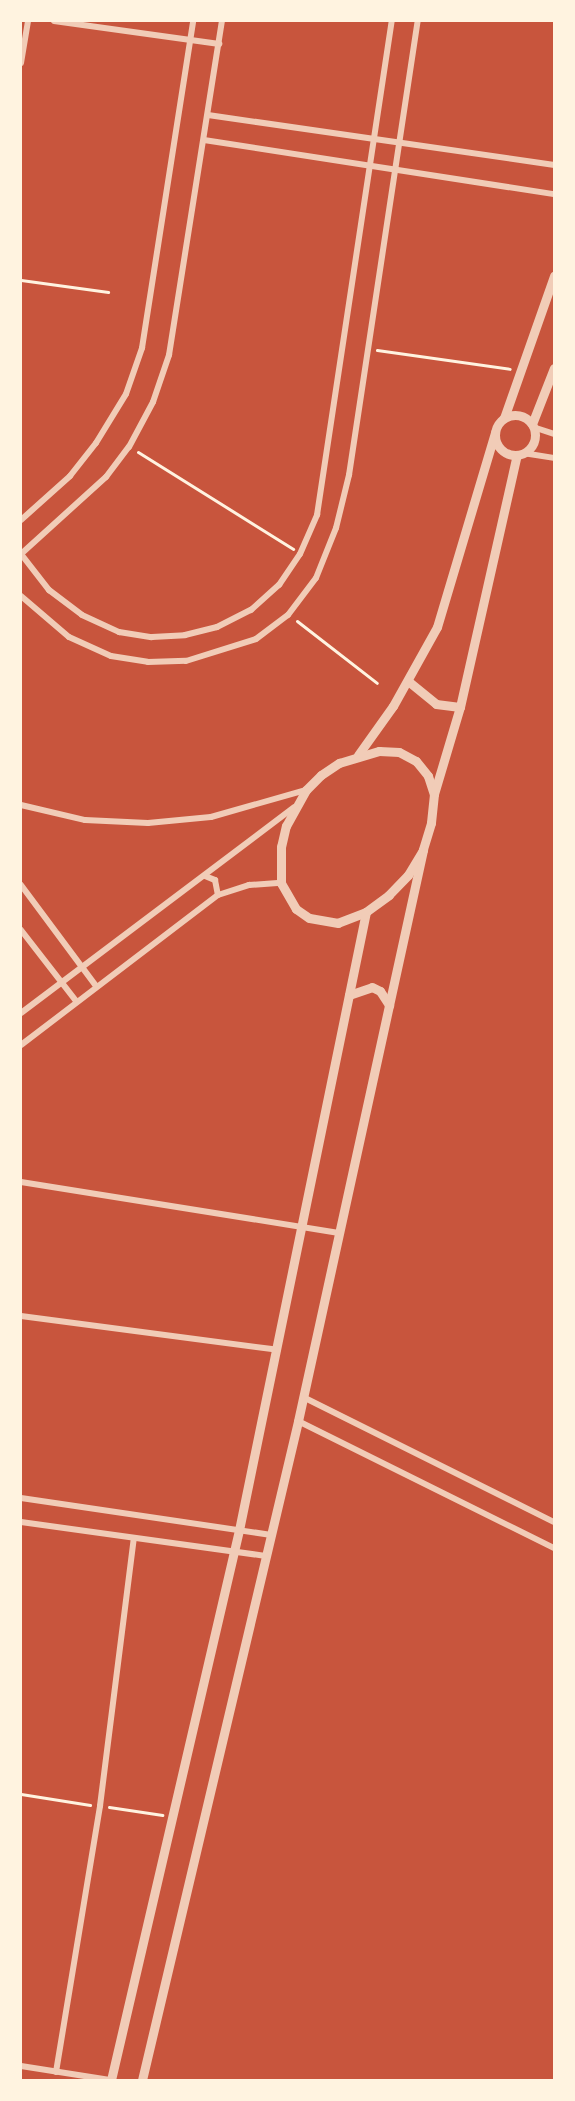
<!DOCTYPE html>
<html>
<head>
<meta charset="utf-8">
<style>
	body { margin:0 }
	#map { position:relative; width:575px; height:2101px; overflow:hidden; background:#c8553d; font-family:"Sofia Sans Condensed",sans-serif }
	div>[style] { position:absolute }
	.path>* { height:3px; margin:-1.5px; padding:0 1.5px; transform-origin:1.5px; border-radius:1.5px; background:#fff3e0 }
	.minor>* { height:6px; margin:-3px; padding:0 3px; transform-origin:3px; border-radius:3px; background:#f1ccb7 }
	.tertiary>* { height:9px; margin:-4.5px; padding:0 4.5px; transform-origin:4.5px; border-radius:4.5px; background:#f1ccb7 }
	.tertiary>.ring { margin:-4.5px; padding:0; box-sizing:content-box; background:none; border:9px solid #f1ccb7; border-radius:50% }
	span { translate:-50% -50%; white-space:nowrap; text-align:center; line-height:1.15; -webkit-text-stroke:4.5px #fff3e0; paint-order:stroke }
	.frame { position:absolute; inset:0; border:22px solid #fff3e0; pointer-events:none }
</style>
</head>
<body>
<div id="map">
	<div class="path">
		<i style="left:21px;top:280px;width:88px;rotate:7.9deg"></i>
		<i style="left:377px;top:350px;width:134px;rotate:8.1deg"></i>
		<i style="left:138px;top:452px;width:183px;rotate:32deg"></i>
		<i style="left:297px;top:621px;width:101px;rotate:37.8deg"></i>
		<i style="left:21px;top:1794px;width:70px;rotate:9.1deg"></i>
		<i style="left:109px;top:1807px;width:54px;rotate:8.6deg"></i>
	</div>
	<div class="minor">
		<i style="left:54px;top:21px;width:167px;rotate:7.9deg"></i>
		<i style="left:21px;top:63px;width:43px;rotate:-80.5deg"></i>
		<i style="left:208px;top:115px;width:350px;rotate:8.2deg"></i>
		<i style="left:204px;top:140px;width:354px;rotate:8.8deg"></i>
		<i style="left:533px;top:427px;width:22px;rotate:18deg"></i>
		<i style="left:523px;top:453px;width:31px;rotate:9deg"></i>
		<i style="left:21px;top:520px;width:66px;rotate:-41.9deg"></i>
		<i style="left:70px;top:476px;width:42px;rotate:-51.8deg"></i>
		<i style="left:96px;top:443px;width:57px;rotate:-58.5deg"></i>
		<i style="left:126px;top:394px;width:49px;rotate:-70.8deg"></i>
		<i style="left:142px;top:348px;width:331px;rotate:-81.1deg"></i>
		<i style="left:21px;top:554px;width:46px;rotate:52.1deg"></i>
		<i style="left:49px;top:590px;width:41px;rotate:37.1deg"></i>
		<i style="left:82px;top:615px;width:41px;rotate:24.7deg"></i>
		<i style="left:119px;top:632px;width:33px;rotate:9deg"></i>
		<i style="left:152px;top:637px;width:33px;rotate:-3deg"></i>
		<i style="left:185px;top:635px;width:33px;rotate:-14deg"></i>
		<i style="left:217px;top:627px;width:38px;rotate:-27deg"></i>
		<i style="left:251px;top:610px;width:38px;rotate:-42deg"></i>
		<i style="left:279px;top:585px;width:37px;rotate:-56deg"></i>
		<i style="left:300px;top:554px;width:43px;rotate:-66.4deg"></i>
		<i style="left:317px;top:515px;width:500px;rotate:-81.4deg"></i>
		<i style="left:21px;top:554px;width:115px;rotate:-42.2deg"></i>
		<i style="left:106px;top:477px;width:38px;rotate:-53deg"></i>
		<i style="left:129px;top:447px;width:51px;rotate:-61.9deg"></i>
		<i style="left:153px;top:402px;width:50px;rotate:-71.2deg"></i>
		<i style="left:169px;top:355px;width:338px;rotate:-81deg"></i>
		<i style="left:21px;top:596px;width:63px;rotate:40.5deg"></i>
		<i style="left:69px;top:637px;width:46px;rotate:24.3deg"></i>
		<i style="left:111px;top:656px;width:37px;rotate:9deg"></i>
		<i style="left:148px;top:662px;width:38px;rotate:-2deg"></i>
		<i style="left:186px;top:661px;width:73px;rotate:-17.4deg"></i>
		<i style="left:256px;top:639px;width:40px;rotate:-37deg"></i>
		<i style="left:288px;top:615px;width:46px;rotate:-52.9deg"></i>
		<i style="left:316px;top:578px;width:54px;rotate:-68.2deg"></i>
		<i style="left:336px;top:528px;width:55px;rotate:-76.2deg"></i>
		<i style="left:349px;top:475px;width:459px;rotate:-81.4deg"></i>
		<i style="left:21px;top:805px;width:66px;rotate:13.2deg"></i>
		<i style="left:85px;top:820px;width:63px;rotate:2.7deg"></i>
		<i style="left:148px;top:823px;width:63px;rotate:-5.4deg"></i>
		<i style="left:211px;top:817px;width:99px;rotate:-15.9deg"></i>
		<i style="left:205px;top:876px;width:11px;rotate:22deg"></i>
		<i style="left:215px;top:880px;width:15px;rotate:79deg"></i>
		<i style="left:21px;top:885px;width:126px;rotate:53.4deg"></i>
		<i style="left:21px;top:930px;width:90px;rotate:52.2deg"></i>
		<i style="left:21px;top:1013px;width:342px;rotate:-37deg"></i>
		<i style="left:21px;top:1045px;width:248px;rotate:-37.3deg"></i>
		<i style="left:218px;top:895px;width:33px;rotate:-18deg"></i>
		<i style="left:249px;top:885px;width:32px;rotate:-4deg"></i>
		<i style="left:21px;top:1182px;width:322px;rotate:9.1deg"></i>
		<i style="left:21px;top:1316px;width:259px;rotate:7.5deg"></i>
		<i style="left:303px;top:1397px;width:280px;rotate:26.5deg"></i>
		<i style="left:298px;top:1421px;width:286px;rotate:26.4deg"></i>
		<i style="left:21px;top:1498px;width:253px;rotate:8.4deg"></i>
		<i style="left:21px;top:1522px;width:247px;rotate:7.9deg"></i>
		<i style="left:21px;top:2066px;width:90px;rotate:8.9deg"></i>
		<i style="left:56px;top:2072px;width:270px;rotate:-80.6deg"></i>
		<i style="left:100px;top:1806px;width:270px;rotate:-82.8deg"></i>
	</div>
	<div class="tertiary">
		<i class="ring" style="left:495px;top:415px;width:31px;height:31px"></i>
		<i style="left:504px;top:418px;width:151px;rotate:-70.6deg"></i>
		<i style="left:532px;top:424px;width:60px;rotate:-68.6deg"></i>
		<i style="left:408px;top:681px;width:36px;rotate:39deg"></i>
		<i style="left:436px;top:704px;width:24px;rotate:7deg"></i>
		<i style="left:379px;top:751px;width:20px;rotate:3deg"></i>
		<i style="left:399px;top:752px;width:19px;rotate:28deg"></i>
		<i style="left:416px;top:761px;width:19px;rotate:51deg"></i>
		<i style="left:428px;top:776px;width:19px;rotate:72deg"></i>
		<i style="left:434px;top:794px;width:29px;rotate:96deg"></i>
		<i style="left:431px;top:823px;width:28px;rotate:107deg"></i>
		<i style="left:423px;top:850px;width:29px;rotate:121deg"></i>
		<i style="left:408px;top:875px;width:28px;rotate:134deg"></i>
		<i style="left:389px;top:895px;width:29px;rotate:144deg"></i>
		<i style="left:366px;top:912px;width:30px;rotate:159deg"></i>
		<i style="left:338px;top:923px;width:29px;rotate:-170deg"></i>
		<i style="left:309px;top:918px;width:16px;rotate:-145deg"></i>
		<i style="left:296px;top:909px;width:30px;rotate:-120deg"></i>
		<i style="left:281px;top:883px;width:36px;rotate:-90deg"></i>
		<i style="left:281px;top:847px;width:22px;rotate:-77deg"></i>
		<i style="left:286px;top:826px;width:41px;rotate:-60.9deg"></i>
		<i style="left:306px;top:790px;width:21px;rotate:-45deg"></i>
		<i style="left:321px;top:775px;width:22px;rotate:-34deg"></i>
		<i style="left:339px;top:763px;width:42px;rotate:-16.7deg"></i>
		<i style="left:358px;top:755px;width:60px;rotate:-54.5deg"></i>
		<i style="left:393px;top:706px;width:90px;rotate:-60.9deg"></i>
		<i style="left:437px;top:627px;width:203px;rotate:-73.4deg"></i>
		<i style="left:434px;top:794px;width:91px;rotate:-73.4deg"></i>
		<i style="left:460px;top:707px;width:258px;rotate:-77.3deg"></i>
		<i style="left:349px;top:995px;width:24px;rotate:-19deg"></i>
		<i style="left:372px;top:987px;width:9px;rotate:27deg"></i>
		<i style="left:380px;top:991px;width:17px;rotate:57deg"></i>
		<i style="left:111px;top:2080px;width:565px;rotate:-76.9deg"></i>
		<i style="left:239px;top:1530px;width:631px;rotate:-78.39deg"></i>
		<i style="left:142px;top:2080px;width:677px;rotate:-76.68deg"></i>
		<i style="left:298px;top:1421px;width:585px;rotate:-77.65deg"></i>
	</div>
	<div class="frame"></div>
</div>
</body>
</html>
